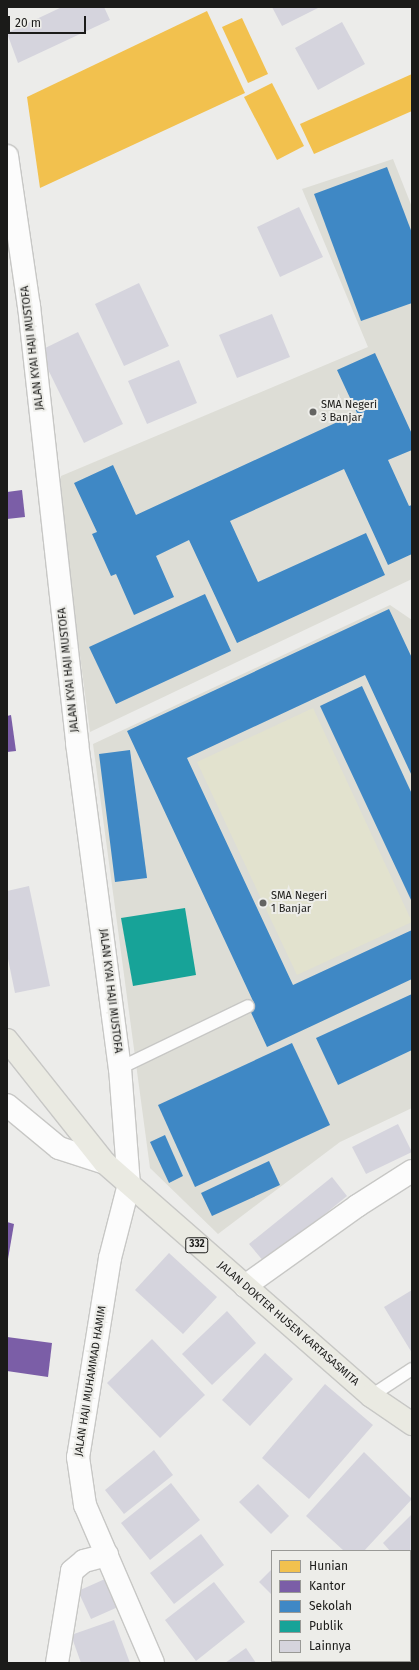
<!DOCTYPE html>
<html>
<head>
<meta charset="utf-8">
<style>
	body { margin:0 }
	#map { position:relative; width:419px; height:1670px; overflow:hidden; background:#ececea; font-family:"Fira Sans",sans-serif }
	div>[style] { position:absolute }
	.built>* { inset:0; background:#ddddd6 }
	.green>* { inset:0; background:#e2e2ce }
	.homes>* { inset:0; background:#f2c14e }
	.offices>* { inset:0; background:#7b5ea7 }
	.schools>* { inset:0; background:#3f88c5 }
	.public>* { inset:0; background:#17a398 }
	.building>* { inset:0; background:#d5d4dd }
	.roads { filter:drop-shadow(1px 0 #c7c7c5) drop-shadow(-1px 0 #c7c7c5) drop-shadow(0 1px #c7c7c5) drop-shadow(0 -1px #c7c7c5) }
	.lane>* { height:12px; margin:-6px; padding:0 6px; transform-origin:6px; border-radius:6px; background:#fcfcfc }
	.street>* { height:22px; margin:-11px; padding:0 11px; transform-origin:11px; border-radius:11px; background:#fcfcfc }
	.primary>* { height:22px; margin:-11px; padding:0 11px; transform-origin:11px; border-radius:11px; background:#eaeae2 }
	.dots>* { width:11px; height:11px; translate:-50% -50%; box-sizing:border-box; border:2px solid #edede9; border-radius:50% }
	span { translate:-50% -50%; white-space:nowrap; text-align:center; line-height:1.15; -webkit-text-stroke:4px #edede9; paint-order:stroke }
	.shield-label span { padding:1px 3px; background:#edede9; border:1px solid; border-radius:3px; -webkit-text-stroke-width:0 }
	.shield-label { font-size:10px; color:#1b1b19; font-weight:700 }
	.street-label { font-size:11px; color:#1b1b19 }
	.poi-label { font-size:11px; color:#1b1b19 }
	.left { translate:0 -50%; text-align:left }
	.frame { position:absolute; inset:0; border:8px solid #1b1b19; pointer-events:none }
	.legend { position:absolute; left:271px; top:1550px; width:140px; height:112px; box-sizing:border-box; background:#edede9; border:1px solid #999996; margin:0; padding:5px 7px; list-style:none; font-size:12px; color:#1b1b19 }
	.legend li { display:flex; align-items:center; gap:8px; height:20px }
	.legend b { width:20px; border:1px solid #999996 }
	.scale { position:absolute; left:8px; top:16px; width:78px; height:18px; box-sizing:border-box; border:2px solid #1b1b19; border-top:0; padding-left:5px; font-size:12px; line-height:14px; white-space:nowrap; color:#1b1b19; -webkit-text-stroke:3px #edede9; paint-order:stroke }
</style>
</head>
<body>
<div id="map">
	<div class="built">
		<i style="clip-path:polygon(393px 159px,412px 207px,412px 579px,90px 732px,58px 488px,61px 476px,368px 347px,302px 189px)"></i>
		<i style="clip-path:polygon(390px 605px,412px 620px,412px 1108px,340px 1142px,218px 1234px,150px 1168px,93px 744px)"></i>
	</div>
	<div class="green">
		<i style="clip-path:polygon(313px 708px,412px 922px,297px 975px,197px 762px)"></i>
	</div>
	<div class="homes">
		<i style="clip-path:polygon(207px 11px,245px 93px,40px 188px,27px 97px)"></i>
		<i style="clip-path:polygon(242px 18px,268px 74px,248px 83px,222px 27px)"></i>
		<i style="clip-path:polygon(412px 74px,412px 111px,314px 154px,300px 124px)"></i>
		<i style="clip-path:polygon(272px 83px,304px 146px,277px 160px,244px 97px)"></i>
	</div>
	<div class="offices">
		<i style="clip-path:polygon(22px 490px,25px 517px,7px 519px,7px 492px)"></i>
		<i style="clip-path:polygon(11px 715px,16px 751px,7px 752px,7px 716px)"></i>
		<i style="clip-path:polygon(7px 1222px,14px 1224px,8px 1259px,7px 1259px)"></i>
		<i style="clip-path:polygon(7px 1337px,52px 1343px,48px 1377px,7px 1371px)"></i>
	</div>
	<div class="schools">
		<i style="clip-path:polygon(387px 167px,412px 233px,412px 303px,361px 321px,314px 194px)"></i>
		<i style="clip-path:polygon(375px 353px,412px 434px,412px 450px,388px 460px,409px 506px,412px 505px,412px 554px,388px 565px,344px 469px,230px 521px,258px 582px,366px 533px,385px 575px,237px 643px,189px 540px,156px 556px,174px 597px,134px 615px,116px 574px,111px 576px,92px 534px,97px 532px,74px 483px,113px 465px,136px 515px,357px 413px,337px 370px)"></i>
		<i style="clip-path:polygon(205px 594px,231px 651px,116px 704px,89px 647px)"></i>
		<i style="clip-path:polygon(389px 609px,412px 658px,412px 776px,365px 675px,187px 758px,293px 985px,412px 930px,412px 979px,267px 1047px,248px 1006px,254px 1003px,127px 731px)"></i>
		<i style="clip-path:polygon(362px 686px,412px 794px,412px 902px,320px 706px)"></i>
		<i style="clip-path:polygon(130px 750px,147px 878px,115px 882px,99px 754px)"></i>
		<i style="clip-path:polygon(412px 994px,412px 1050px,338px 1085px,316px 1038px)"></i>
		<i style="clip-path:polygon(292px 1043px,330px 1125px,195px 1187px,158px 1105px)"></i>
		<i style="clip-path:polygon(165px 1135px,183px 1176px,169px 1183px,150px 1142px)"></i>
		<i style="clip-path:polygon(269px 1161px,280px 1185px,212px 1216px,201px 1193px)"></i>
	</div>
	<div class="public">
		<i style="clip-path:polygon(185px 908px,196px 975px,133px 986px,121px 918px)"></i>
	</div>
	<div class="building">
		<i style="clip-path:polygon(62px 7px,104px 7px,110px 20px,18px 63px,7px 33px)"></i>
		<i style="clip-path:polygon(272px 7px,320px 7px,282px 26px)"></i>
		<i style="clip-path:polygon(342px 22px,365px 64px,318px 90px,295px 48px)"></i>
		<i style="clip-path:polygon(299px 207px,323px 257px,280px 277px,257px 227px)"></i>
		<i style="clip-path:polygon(139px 283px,169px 346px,124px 366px,95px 304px)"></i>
		<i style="clip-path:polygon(272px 314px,290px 357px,237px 378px,219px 335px)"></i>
		<i style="clip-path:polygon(78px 332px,123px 424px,84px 443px,39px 351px)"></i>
		<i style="clip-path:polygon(179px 360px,197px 403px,147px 424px,128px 381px)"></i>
		<i style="clip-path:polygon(29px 886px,50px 986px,15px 993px,7px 954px,7px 891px)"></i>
		<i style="clip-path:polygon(398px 1124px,412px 1152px,366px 1174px,352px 1147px)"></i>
		<i style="clip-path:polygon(332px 1177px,347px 1196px,265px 1263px,249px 1244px)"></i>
		<i style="clip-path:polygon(169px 1253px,217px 1297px,183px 1334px,135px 1290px)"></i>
		<i style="clip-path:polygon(412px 1290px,412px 1353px,384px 1307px)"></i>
		<i style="clip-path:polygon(227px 1311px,256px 1343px,212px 1385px,182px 1354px)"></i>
		<i style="clip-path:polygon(152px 1339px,205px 1395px,160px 1438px,107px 1383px)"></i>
		<i style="clip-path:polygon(265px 1353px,293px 1379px,250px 1426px,222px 1400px)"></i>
		<i style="clip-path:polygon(325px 1384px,373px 1425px,309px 1499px,262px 1458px)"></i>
		<i style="clip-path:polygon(154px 1450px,173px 1475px,124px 1514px,105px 1490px)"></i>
		<i style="clip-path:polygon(364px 1452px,412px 1499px,364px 1551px,344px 1551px,306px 1516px)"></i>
		<i style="clip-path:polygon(171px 1483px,200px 1520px,150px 1560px,121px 1523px)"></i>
		<i style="clip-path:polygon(258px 1484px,289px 1516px,271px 1534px,239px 1502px)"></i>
		<i style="clip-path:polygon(412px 1514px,412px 1563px,410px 1565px,410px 1551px,390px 1551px,383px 1543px)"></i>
		<i style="clip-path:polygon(201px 1534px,224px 1565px,174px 1604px,150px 1573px)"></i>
		<i style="clip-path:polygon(272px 1569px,272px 1595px,259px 1582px)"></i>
		<i style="clip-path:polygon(105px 1579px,118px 1607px,91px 1619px,78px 1591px)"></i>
		<i style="clip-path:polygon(214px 1582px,245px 1622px,196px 1661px,165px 1620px)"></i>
		<i style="clip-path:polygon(114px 1620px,130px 1663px,81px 1663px,71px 1635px)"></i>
		<i style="clip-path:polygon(246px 1648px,256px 1663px,225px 1663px)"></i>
	</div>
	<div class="roads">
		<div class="lane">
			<i style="left:120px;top:1068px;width:142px;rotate:-25.8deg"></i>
			<i style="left:371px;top:1396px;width:49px;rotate:-33.4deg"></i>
		</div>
		<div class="street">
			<i style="left:7px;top:156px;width:152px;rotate:81.7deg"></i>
			<i style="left:29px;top:306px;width:440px;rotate:83.7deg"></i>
			<i style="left:77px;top:743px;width:328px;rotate:82.5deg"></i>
			<i style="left:120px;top:1068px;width:116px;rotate:85.6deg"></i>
			<i style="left:129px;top:1184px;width:76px;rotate:104.4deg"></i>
			<i style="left:110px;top:1258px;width:202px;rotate:99.1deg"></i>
			<i style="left:78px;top:1457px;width:49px;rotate:81.7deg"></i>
			<i style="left:85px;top:1505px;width:172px;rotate:66.7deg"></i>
			<i style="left:7px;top:1105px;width:67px;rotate:39.6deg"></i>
			<i style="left:59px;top:1148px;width:48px;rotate:18.1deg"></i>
			<i style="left:245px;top:1286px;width:138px;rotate:-35.5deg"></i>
			<i style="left:357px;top:1206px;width:65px;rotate:-32.5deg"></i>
			<i style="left:57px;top:1663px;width:93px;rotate:-80.7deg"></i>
			<i style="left:72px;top:1571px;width:16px;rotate:-40deg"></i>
			<i style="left:84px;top:1561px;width:24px;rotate:-15deg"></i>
		</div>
		<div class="primary">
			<i style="left:7px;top:1040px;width:157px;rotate:51.5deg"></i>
			<i style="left:105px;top:1163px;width:354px;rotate:41.2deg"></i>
			<i style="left:371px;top:1396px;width:50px;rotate:34.3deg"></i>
		</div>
	</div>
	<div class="dots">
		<i style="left:313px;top:412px;background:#646462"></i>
		<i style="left:263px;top:903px;background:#646462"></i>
	</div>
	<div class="shield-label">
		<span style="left:197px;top:1245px">332</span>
	</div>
	<div class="street-label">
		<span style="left:33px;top:348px;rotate:-97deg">JALAN KYAI HAJI MUSTOFA</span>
		<span style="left:69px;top:670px;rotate:-96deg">JALAN KYAI HAJI MUSTOFA</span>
		<span style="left:110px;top:991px;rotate:83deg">JALAN KYAI HAJI MUSTOFA</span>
		<span style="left:288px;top:1324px;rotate:41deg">JALAN DOKTER HUSEN KARTASASMITA</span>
		<span style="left:91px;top:1381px;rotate:-81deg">JALAN HAJI MUHAMMAD HAMIM</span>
	</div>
	<div class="poi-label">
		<span class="left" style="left:321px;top:412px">SMA Negeri<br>3 Banjar</span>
		<span class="left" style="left:271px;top:903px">SMA Negeri<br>1 Banjar</span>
	</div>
	<div class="frame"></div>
	<ul class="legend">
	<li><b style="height:11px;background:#f2c14e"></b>Hunian</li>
	<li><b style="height:11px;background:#7b5ea7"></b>Kantor</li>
	<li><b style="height:11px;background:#3f88c5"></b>Sekolah</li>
	<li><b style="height:11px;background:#17a398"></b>Publik</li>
	<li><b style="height:11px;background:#d5d4dd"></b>Lainnya</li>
	</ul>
	<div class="scale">20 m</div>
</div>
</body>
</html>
